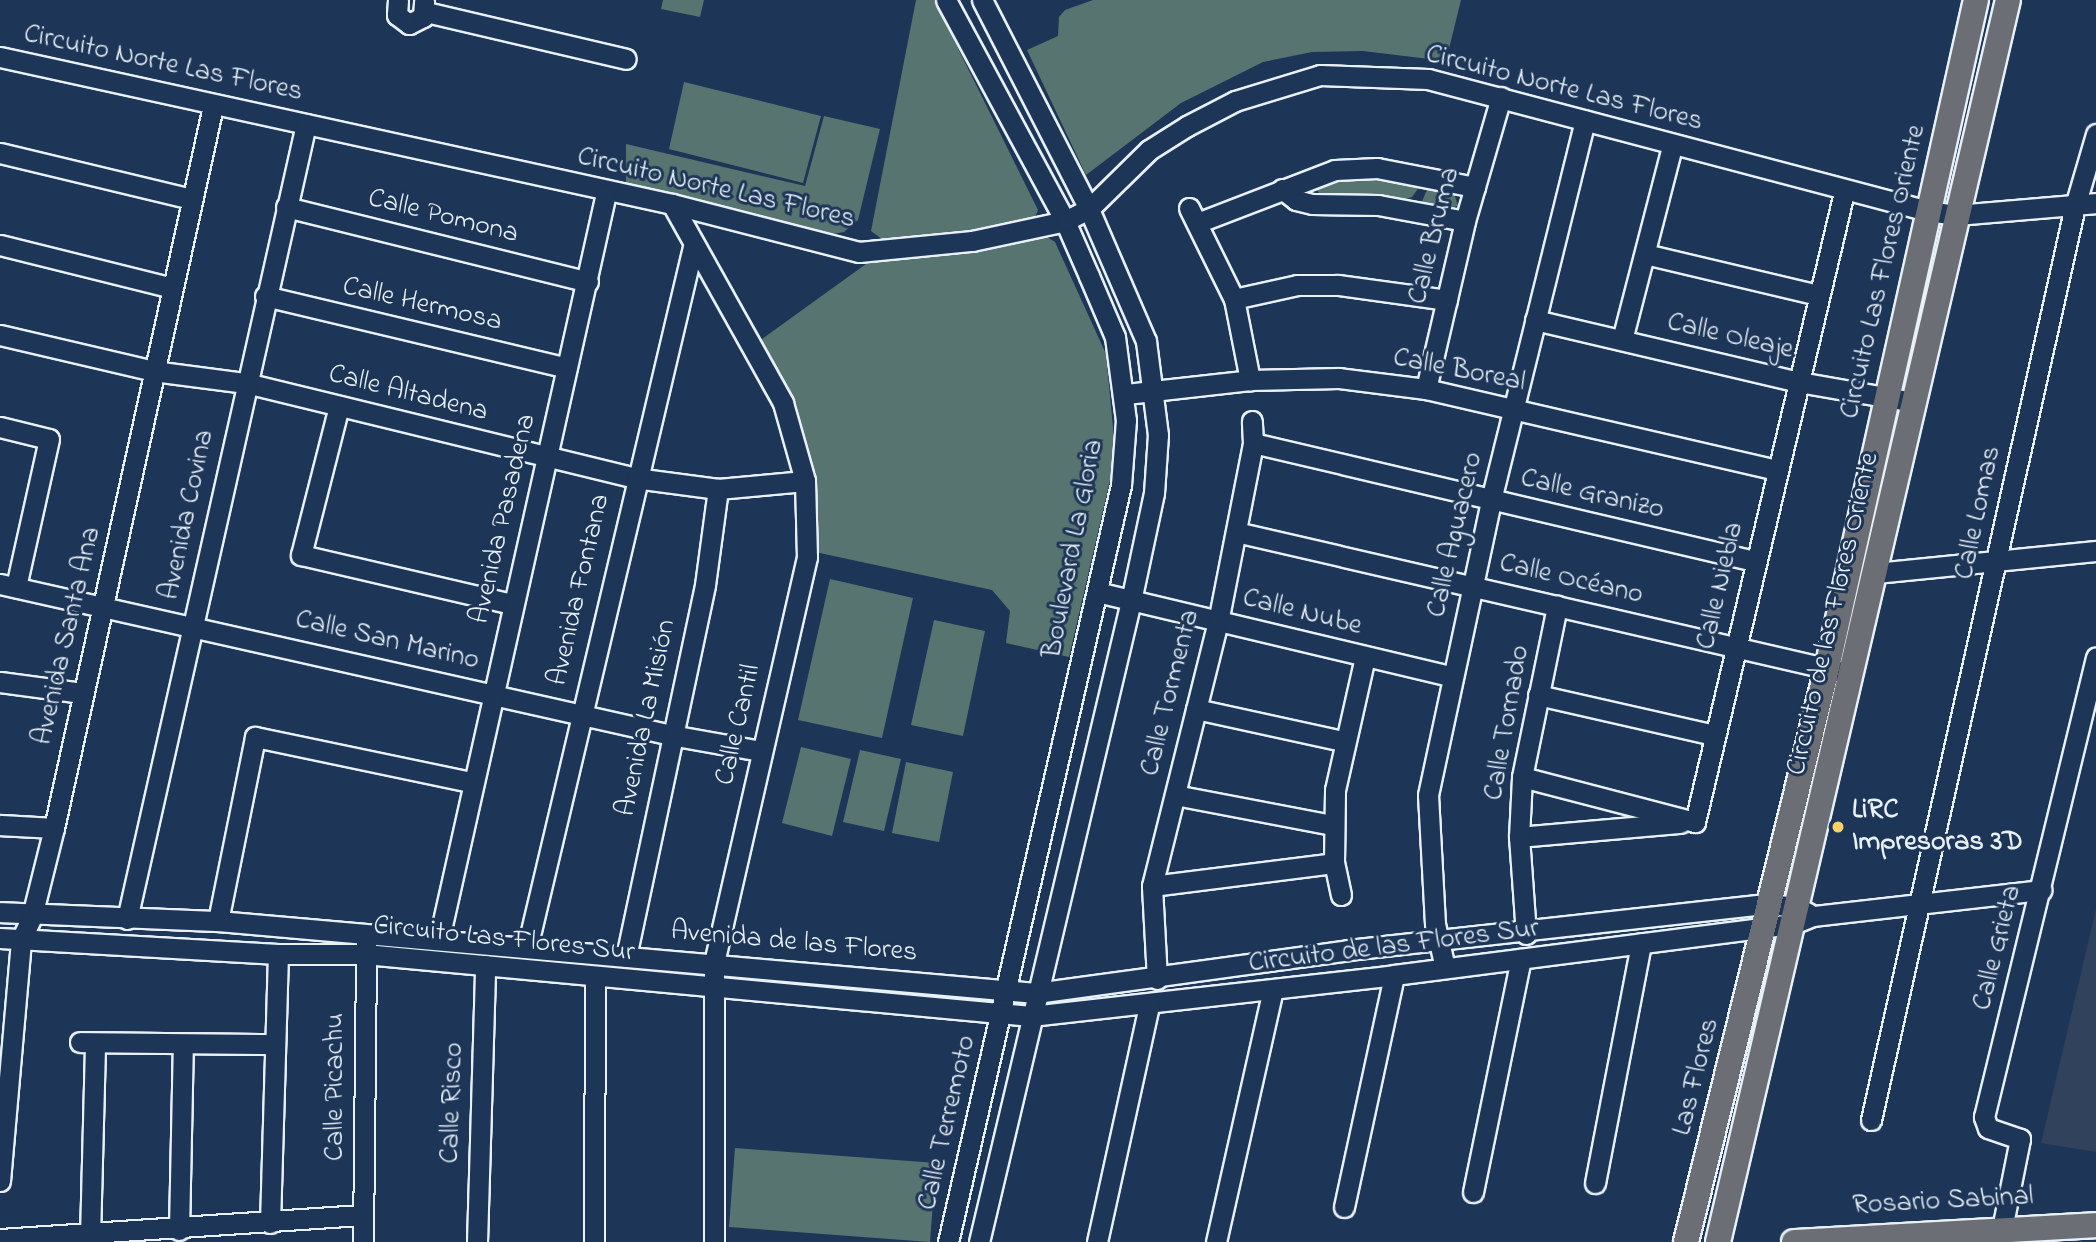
<!DOCTYPE html>
<html>
<head>
<meta charset="utf-8">
<style>
	body { margin:0 }
	#map { position:relative; width:2096px; height:1242px; overflow:hidden; background:#1d3557; font-family:"Indie Flower",sans-serif }
	div>[style] { position:absolute }
	.built>* { inset:0; background:#31425c }
	.green>* { inset:0; background:#587471 }
	.roads { filter:drop-shadow(2px 0 #e8f1f8) drop-shadow(-2px 0 #e8f1f8) drop-shadow(0 2px #e8f1f8) drop-shadow(0 -2px #e8f1f8) }
	.minor>* { height:19px; margin:-9.5px; padding:0 9.5px; transform-origin:9.5px; border-radius:9.5px; background:#1d3557 }
	.major>* { height:24px; margin:-12px; padding:0 12px; transform-origin:12px; border-radius:12px; background:#6b6f75 }
	.dots>* { width:19px; height:19px; translate:-50% -50%; box-sizing:border-box; border:4px solid #1d3557; border-radius:50% }
	span { translate:-50% -50%; white-space:nowrap; text-align:center; line-height:1.15; -webkit-text-stroke:6px #1d3557; paint-order:stroke }
	.street-label { font-size:28px; color:#e8f1f8 }
	.poi-label { font-size:28px; color:#e8f1f8; font-weight:700 }
	.left { translate:0 -50%; text-align:left }
</style>
</head>
<body>
<div id="map">
	<div class="built">
		<i style="clip-path:polygon(2096px 909px,2096px 1152px,2041px 1143px)"></i>
	</div>
	<div class="green">
		<i style="clip-path:polygon(663px 0,704px 0,700px 17px,661px 9px)"></i>
		<i style="clip-path:polygon(916px 0,934px 0,1038px 210px,1032px 224px,887px 243px,871px 231px)"></i>
		<i style="clip-path:polygon(1093px 0,1461px 0,1446px 61px,1363px 51px,1312px 52px,1263px 62px,1181px 103px,1086px 175px,1027px 50px,1058px 36px,1059px 17px,1065px 10px)"></i>
		<i style="clip-path:polygon(684px 82px,821px 116px,803px 183px,669px 149px)"></i>
		<i style="clip-path:polygon(824px 116px,880px 129px,858px 220px,844px 232px,827px 235px,626px 186px,626px 144px,805px 186px)"></i>
		<i style="clip-path:polygon(1360px 174px,1420px 186px,1412px 197px,1397px 202px,1320px 195px,1317px 190px,1317px 183px)"></i>
		<i style="clip-path:polygon(1428px 187px,1453px 190px,1458px 206px,1442px 209px,1421px 204px)"></i>
		<i style="clip-path:polygon(1042px 234px,1055px 242px,1106px 354px,1114px 438px,1112px 472px,1069px 657px,1006px 643px,1010px 611px,992px 590px,815px 552px,758px 342px,866px 264px)"></i>
		<i style="clip-path:polygon(830px 579px,913px 598px,882px 738px,798px 720px)"></i>
		<i style="clip-path:polygon(934px 620px,985px 631px,963px 736px,911px 725px)"></i>
		<i style="clip-path:polygon(801px 747px,851px 759px,832px 836px,782px 823px)"></i>
		<i style="clip-path:polygon(860px 750px,901px 759px,884px 831px,843px 822px)"></i>
		<i style="clip-path:polygon(906px 762px,953px 772px,939px 842px,892px 833px)"></i>
		<i style="clip-path:polygon(735px 1148px,936px 1163px,930px 1242px,729px 1227px)"></i>
	</div>
	<div class="roads">
		<div class="minor">
			<i style="left:398px;top:0;width:15px;rotate:94deg"></i>
			<i style="left:397px;top:15px;width:15px;rotate:37deg"></i>
			<i style="left:409px;top:24px;width:16px;rotate:-27deg"></i>
			<i style="left:423px;top:17px;width:16px;rotate:-86deg"></i>
			<i style="left:946px;top:0;width:251px;rotate:61.7deg"></i>
			<i style="left:1065px;top:221px;width:60px;rotate:66.4deg"></i>
			<i style="left:1089px;top:276px;width:66px;rotate:66.9deg"></i>
			<i style="left:1115px;top:337px;width:84px;rotate:82.5deg"></i>
			<i style="left:1126px;top:420px;width:65px;rotate:94.4deg"></i>
			<i style="left:1121px;top:485px;width:777px;rotate:102.87deg"></i>
			<i style="left:426px;top:12px;width:205px;rotate:13.2deg"></i>
			<i style="left:0;top:57px;width:688px;rotate:12.34deg"></i>
			<i style="left:672px;top:204px;width:193px;rotate:14.4deg"></i>
			<i style="left:859px;top:252px;width:114px;rotate:-5.6deg"></i>
			<i style="left:972px;top:241px;width:95px;rotate:-12.1deg"></i>
			<i style="left:1065px;top:221px;width:27px;rotate:-27deg"></i>
			<i style="left:1089px;top:209px;width:84px;rotate:-44.5deg"></i>
			<i style="left:1149px;top:150px;width:45px;rotate:-32.3deg"></i>
			<i style="left:1187px;top:126px;width:54px;rotate:-27.5deg"></i>
			<i style="left:1235px;top:101px;width:89px;rotate:-17deg"></i>
			<i style="left:1320px;top:75px;width:108px;rotate:2.1deg"></i>
			<i style="left:1428px;top:79px;width:517px;rotate:14.79deg"></i>
			<i style="left:1928px;top:211px;width:29px;rotate:8deg"></i>
			<i style="left:1957px;top:215px;width:140px;rotate:-4.9deg"></i>
			<i style="left:0;top:153px;width:197px;rotate:13.5deg"></i>
			<i style="left:1282px;top:189px;width:18px;rotate:38deg"></i>
			<i style="left:1296px;top:200px;width:16px;rotate:14deg"></i>
			<i style="left:1312px;top:204px;width:66px;rotate:0.9deg"></i>
			<i style="left:1378px;top:205px;width:88px;rotate:10.4deg"></i>
			<i style="left:672px;top:204px;width:228px;rotate:60.8deg"></i>
			<i style="left:783px;top:403px;width:81px;rotate:74.2deg"></i>
			<i style="left:805px;top:481px;width:76px;rotate:88.5deg"></i>
			<i style="left:807px;top:557px;width:417px;rotate:102.9deg"></i>
			<i style="left:714px;top:963px;width:279px;rotate:90deg"></i>
			<i style="left:286px;top:207px;width:311px;rotate:13.9deg"></i>
			<i style="left:1189px;top:208px;width:102px;rotate:63.7deg"></i>
			<i style="left:1234px;top:299px;width:83px;rotate:78.8deg"></i>
			<i style="left:1197px;top:223px;width:148px;rotate:-21deg"></i>
			<i style="left:1335px;top:170px;width:42px;rotate:-2.7deg"></i>
			<i style="left:1377px;top:168px;width:100px;rotate:11deg"></i>
			<i style="left:0;top:245px;width:177px;rotate:14deg"></i>
			<i style="left:1645px;top:254px;width:179px;rotate:13.3deg"></i>
			<i style="left:265px;top:296px;width:310px;rotate:13.4deg"></i>
			<i style="left:1234px;top:299px;width:65px;rotate:-12.5deg"></i>
			<i style="left:1297px;top:285px;width:41px"></i>
			<i style="left:1338px;top:285px;width:110px;rotate:7.8deg"></i>
			<i style="left:1535px;top:320px;width:271px;rotate:13.2deg"></i>
			<i style="left:1799px;top:382px;width:117px;rotate:9.9deg"></i>
			<i style="left:0;top:335px;width:157px;rotate:13.2deg"></i>
			<i style="left:153px;top:371px;width:94px;rotate:7.4deg"></i>
			<i style="left:246px;top:383px;width:400px;rotate:13.7deg"></i>
			<i style="left:635px;top:478px;width:84px;rotate:7.5deg"></i>
			<i style="left:718px;top:489px;width:87px;rotate:-5.3deg"></i>
			<i style="left:1622px;top:340px;width:200px;rotate:-75.5deg"></i>
			<i style="left:1426px;top:389px;width:172px;rotate:-76.9deg"></i>
			<i style="left:1465px;top:221px;width:129px;rotate:-73.8deg"></i>
			<i style="left:1126px;top:394px;width:125px;rotate:-6.4deg"></i>
			<i style="left:1250px;top:380px;width:89px;rotate:-1.3deg"></i>
			<i style="left:1339px;top:378px;width:88px;rotate:7.2deg"></i>
			<i style="left:1426px;top:389px;width:360px;rotate:13deg"></i>
			<i style="left:339px;top:406px;width:154px;rotate:104.3deg"></i>
			<i style="left:301px;top:555px;width:217px;rotate:13.1deg"></i>
			<i style="left:0;top:427px;width:50px;rotate:13.8deg"></i>
			<i style="left:49px;top:439px;width:152px;rotate:102.6deg"></i>
			<i style="left:1253px;top:443px;width:515px;rotate:13.25deg"></i>
			<i style="left:1236px;top:532px;width:618px;rotate:13deg"></i>
			<i style="left:1875px;top:573px;width:222px;rotate:-5.7deg"></i>
			<i style="left:0;top:584px;width:688px;rotate:12.68deg"></i>
			<i style="left:671px;top:735px;width:91px;rotate:10.1deg"></i>
			<i style="left:1097px;top:592px;width:366px;rotate:13.4deg"></i>
			<i style="left:0;top:682px;width:83px;rotate:7.6deg"></i>
			<i style="left:1538px;top:695px;width:180px;rotate:12.8deg"></i>
			<i style="left:1196px;top:709px;width:150px;rotate:12.3deg"></i>
			<i style="left:1522px;top:777px;width:179px;rotate:14.6deg"></i>
			<i style="left:1175px;top:795px;width:160px;rotate:10.8deg"></i>
			<i style="left:1695px;top:822px;width:647px;rotate:-76.69deg"></i>
			<i style="left:0;top:825px;width:54px;rotate:3.2deg"></i>
			<i style="left:1519px;top:837px;width:162px;rotate:-5deg"></i>
			<i style="left:1152px;top:886px;width:183px;rotate:-7.2deg"></i>
			<i style="left:1341px;top:895px;width:33px;rotate:-102deg"></i>
			<i style="left:1334px;top:863px;width:73px;rotate:-89.2deg"></i>
			<i style="left:1335px;top:790px;width:136px;rotate:-77.3deg"></i>
			<i style="left:0;top:912px;width:218px;rotate:2.4deg"></i>
			<i style="left:218px;top:921px;width:821px;rotate:5.03deg"></i>
			<i style="left:1036px;top:993px;width:315px;rotate:-7.8deg"></i>
			<i style="left:1348px;top:950px;width:423px;rotate:-6.3deg"></i>
			<i style="left:1768px;top:904px;width:29px;rotate:6deg"></i>
			<i style="left:1797px;top:907px;width:13px;rotate:29deg"></i>
			<i style="left:127px;top:919px;width:815px;rotate:-77.31deg"></i>
			<i style="left:218px;top:921px;width:188px;rotate:-78.6deg"></i>
			<i style="left:255px;top:737px;width:221px;rotate:11.8deg"></i>
			<i style="left:1526px;top:934px;width:97px;rotate:-94.1deg"></i>
			<i style="left:1519px;top:837px;width:60px;rotate:-87.1deg"></i>
			<i style="left:1522px;top:777px;width:175px;rotate:-78.4deg"></i>
			<i style="left:0;top:938px;width:278px;rotate:3.3deg"></i>
			<i style="left:278px;top:954px;width:87px"></i>
			<i style="left:365px;top:954px;width:669px;rotate:5.32deg"></i>
			<i style="left:1031px;top:1016px;width:365px;rotate:-6.4deg"></i>
			<i style="left:1394px;top:975px;width:402px;rotate:-7.3deg"></i>
			<i style="left:1793px;top:924px;width:22px;rotate:-22deg"></i>
			<i style="left:1813px;top:916px;width:230px;rotate:-6.5deg"></i>
			<i style="left:439px;top:939px;width:764px;rotate:-77.38deg"></i>
			<i style="left:527px;top:948px;width:720px;rotate:-76.68deg"></i>
			<i style="left:626px;top:957px;width:380px;rotate:-78deg"></i>
			<i style="left:705px;top:585px;width:97px;rotate:-82.3deg"></i>
			<i style="left:1445px;top:968px;width:45px;rotate:-102.8deg"></i>
			<i style="left:1435px;top:924px;width:129px;rotate:-93.1deg"></i>
			<i style="left:1428px;top:795px;width:302px;rotate:-77.9deg"></i>
			<i style="left:1491px;top:500px;width:391px;rotate:-76.1deg"></i>
			<i style="left:1157px;top:979px;width:93px;rotate:-93.1deg"></i>
			<i style="left:1152px;top:886px;width:272px;rotate:-76deg"></i>
			<i style="left:1218px;top:622px;width:182px;rotate:-78.9deg"></i>
			<i style="left:1253px;top:443px;width:22px;rotate:-93deg"></i>
			<i style="left:80px;top:1042px;width:194px;rotate:0.6deg"></i>
			<i style="left:1871px;top:1120px;width:936px;rotate:-77.42deg"></i>
			<i style="left:2075px;top:206px;width:75px;rotate:-73.7deg"></i>
			<i style="left:0;top:1181px;width:242px;rotate:-85deg"></i>
			<i style="left:21px;top:940px;width:26px;rotate:-65deg"></i>
			<i style="left:32px;top:916px;width:91px;rotate:-76deg"></i>
			<i style="left:54px;top:828px;width:739px;rotate:-77.58deg"></i>
			<i style="left:1595px;top:1183px;width:244px;rotate:-79.1deg"></i>
			<i style="left:1473px;top:1192px;width:238px;rotate:-78.4deg"></i>
			<i style="left:1344px;top:1207px;width:237px;rotate:-77.8deg"></i>
			<i style="left:270px;top:1223px;width:269px;rotate:-88.3deg"></i>
			<i style="left:2002px;top:1229px;width:92px;rotate:-78.7deg"></i>
			<i style="left:2020px;top:1139px;width:34px;rotate:-161deg"></i>
			<i style="left:1988px;top:1128px;width:12px;rotate:-110deg"></i>
			<i style="left:1984px;top:1117px;width:473px;rotate:-76.3deg"></i>
			<i style="left:179px;top:1230px;width:186px;rotate:-88.8deg"></i>
			<i style="left:90px;top:1237px;width:194px;rotate:-88.5deg"></i>
			<i style="left:0;top:1239px;width:364px;rotate:-3.8deg"></i>
			<i style="left:363px;top:1242px;width:301px;rotate:-89.4deg"></i>
			<i style="left:477px;top:1242px;width:277px;rotate:-88.3deg"></i>
			<i style="left:594px;top:1242px;width:264px;rotate:-89.8deg"></i>
			<i style="left:979px;top:1242px;width:659px;rotate:-76.66deg"></i>
			<i style="left:1131px;top:601px;width:110px;rotate:-78deg"></i>
			<i style="left:1154px;top:493px;width:58px;rotate:-86.1deg"></i>
			<i style="left:1158px;top:435px;width:95px;rotate:-97.3deg"></i>
			<i style="left:1146px;top:341px;width:144px;rotate:-113.4deg"></i>
			<i style="left:1089px;top:209px;width:235px;rotate:-117.1deg"></i>
			<i style="left:1097px;top:1242px;width:243px;rotate:-77.6deg"></i>
			<i style="left:1216px;top:1242px;width:258px;rotate:-77.3deg"></i>
		</div>
		<div class="major">
			<i style="left:1686px;top:1242px;width:591px;rotate:-76.2deg"></i>
			<i style="left:1827px;top:668px;width:684px;rotate:-77.43deg"></i>
			<i style="left:1718px;top:1242px;width:1275px;rotate:-76.86deg"></i>
			<i style="left:1794px;top:1242px;width:302px;rotate:-3.2deg"></i>
		</div>
	</div>
	<div class="dots">
		<i style="left:1838px;top:827px;background:#ffd166"></i>
	</div>
	<div class="street-label">
		<span style="left:163px;top:64px;rotate:12deg">Circuito Norte Las Flores</span>
		<span style="left:1564px;top:89px;rotate:14deg">Circuito Norte Las Flores</span>
		<span style="left:716px;top:189px;rotate:13deg">Circuito Norte Las Flores</span>
		<span style="left:443px;top:217px;rotate:14deg">Calle Pomona</span>
		<span style="left:1435px;top:236px;rotate:-76deg">Calle Bruma</span>
		<span style="left:1884px;top:272px;rotate:-77deg">Circuito Las Flores Oriente</span>
		<span style="left:422px;top:305px;rotate:13deg">Calle Hermosa</span>
		<span style="left:1730px;top:337px;rotate:13deg">Calle Oleaje</span>
		<span style="left:1459px;top:371px;rotate:11deg">Calle Boreal</span>
		<span style="left:408px;top:394px;rotate:14deg">Calle Altadena</span>
		<span style="left:1592px;top:495px;rotate:13deg">Calle Granizo</span>
		<span style="left:1979px;top:513px;rotate:-78deg">Calle Lomas</span>
		<span style="left:188px;top:515px;rotate:-78deg">Avenida Covina</span>
		<span style="left:504px;top:519px;rotate:-77deg">Avenida Pasadena</span>
		<span style="left:1456px;top:535px;rotate:-77deg">Calle Aguacero</span>
		<span style="left:1074px;top:549px;rotate:-79deg">Boulevard La Gloria</span>
		<span style="left:1571px;top:580px;rotate:13deg">Calle Océano</span>
		<span style="left:1721px;top:586px;rotate:-77deg">Calle Niebla</span>
		<span style="left:580px;top:590px;rotate:-77deg">Avenida Fontana</span>
		<span style="left:1302px;top:613px;rotate:14deg">Calle Nube</span>
		<span style="left:1834px;top:614px;rotate:-77deg">Circuito de las Flores Oriente</span>
		<span style="left:68px;top:636px;rotate:-77deg">Avenida Santa Ana</span>
		<span style="left:387px;top:641px;rotate:13deg">Calle San Marino</span>
		<span style="left:1171px;top:693px;rotate:-76deg">Calle Tormenta</span>
		<span style="left:647px;top:718px;rotate:-78deg">Avenida La Misión</span>
		<span style="left:1508px;top:723px;rotate:-80deg">Calle Tornado</span>
		<span style="left:739px;top:725px;rotate:-77deg">Calle Cantil</span>
		<span style="left:504px;top:940px;rotate:6deg">Circuito Las Flores Sur</span>
		<span style="left:794px;top:943px;rotate:5deg">Avenida de las Flores</span>
		<span style="left:1394px;top:947px;rotate:-7deg">Circuito de las Flores Sur</span>
		<span style="left:1998px;top:948px;rotate:-76deg">Calle Grieta</span>
		<span style="left:1697px;top:1077px;rotate:-76deg">Las Flores</span>
		<span style="left:336px;top:1087px;rotate:-90deg">Calle Picachu</span>
		<span style="left:453px;top:1103px;rotate:-88deg">Calle Risco</span>
		<span style="left:948px;top:1123px;rotate:-77deg">Calle Terremoto</span>
		<span style="left:1943px;top:1202px;rotate:-3deg">Rosario Sabinal</span>
	</div>
	<div class="poi-label">
		<span class="left" style="left:1852px;top:827px">LiRC<br>Impresoras 3D</span>
	</div>
</div>
</body>
</html>
